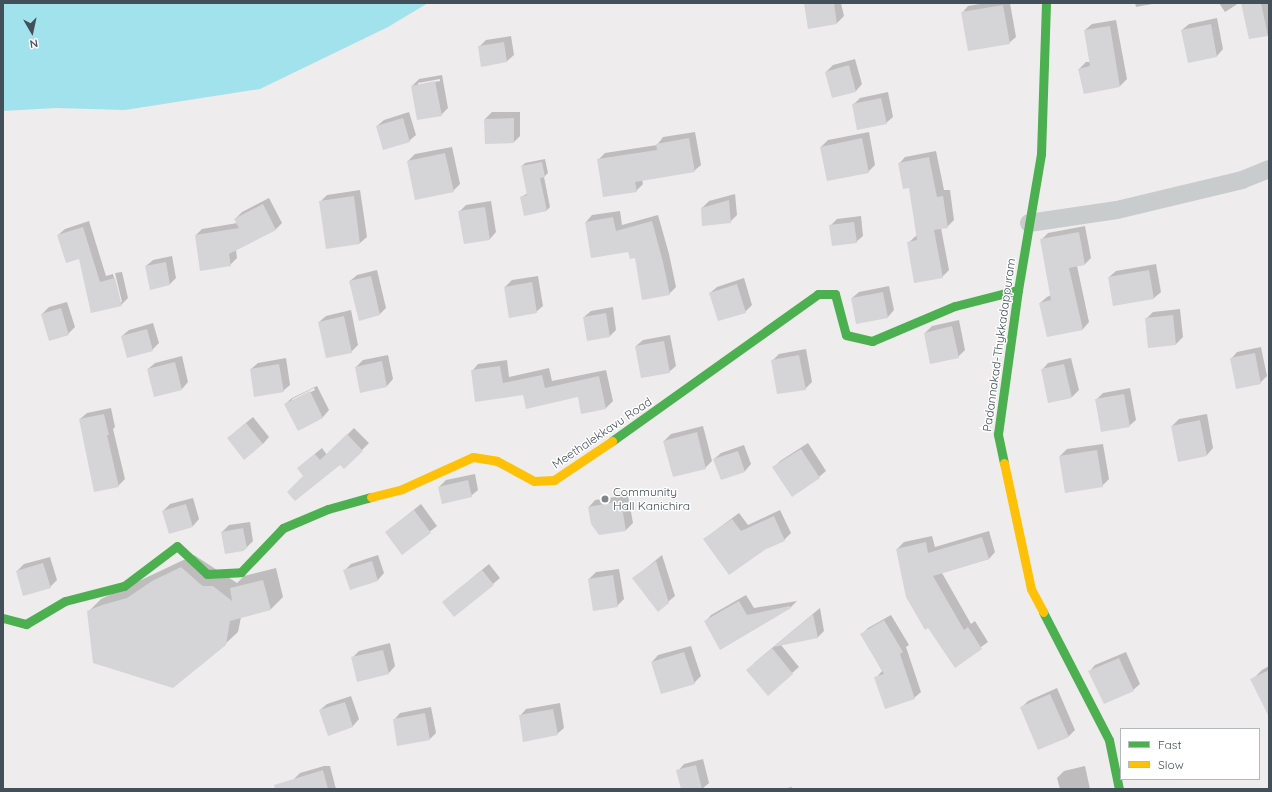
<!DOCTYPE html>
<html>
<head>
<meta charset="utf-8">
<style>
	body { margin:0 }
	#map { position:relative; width:1272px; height:792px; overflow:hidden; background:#eeecec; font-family:Quicksand,sans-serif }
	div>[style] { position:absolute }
	.water>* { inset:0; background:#a2e2ed }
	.shadow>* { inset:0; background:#0003 }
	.building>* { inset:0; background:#d5d4d7 }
	.street>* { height:18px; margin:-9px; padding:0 9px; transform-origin:9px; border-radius:9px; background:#c8cccd }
	.fast>* { height:9px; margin:-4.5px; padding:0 4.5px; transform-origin:4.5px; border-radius:4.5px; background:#4caf50 }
	.slow>* { height:9px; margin:-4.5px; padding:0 4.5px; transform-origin:4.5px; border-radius:4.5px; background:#ffc107 }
	.dots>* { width:11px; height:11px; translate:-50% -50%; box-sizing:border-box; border:2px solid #fff; border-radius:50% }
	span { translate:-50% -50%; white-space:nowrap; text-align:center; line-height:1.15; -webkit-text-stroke:3px #fff; paint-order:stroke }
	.street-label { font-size:12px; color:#435059 }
	.poi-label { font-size:12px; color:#435059 }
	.left { translate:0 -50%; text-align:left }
	.frame { position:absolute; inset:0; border:4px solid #435059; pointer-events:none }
	.legend { position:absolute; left:1120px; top:728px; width:140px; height:52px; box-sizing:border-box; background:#fff; border:1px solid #b4b9bd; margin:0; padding:5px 7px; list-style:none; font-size:12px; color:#435059 }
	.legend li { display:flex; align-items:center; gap:8px; height:20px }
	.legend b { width:20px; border:1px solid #b4b9bd }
	.north { position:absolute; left:12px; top:12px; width:40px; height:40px; -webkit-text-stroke:3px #fff; paint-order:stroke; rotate:171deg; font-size:11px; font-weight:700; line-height:16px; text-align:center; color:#435059 }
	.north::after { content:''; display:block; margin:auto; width:14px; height:18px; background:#435059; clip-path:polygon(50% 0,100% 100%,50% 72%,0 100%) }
</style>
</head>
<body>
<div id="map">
	<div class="water">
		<i style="clip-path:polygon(3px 3px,428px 3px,388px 27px,260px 89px,125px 110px,56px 108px,3px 111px)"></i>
	</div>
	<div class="shadow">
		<i style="clip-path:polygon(805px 3px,841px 3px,844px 16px,837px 23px,809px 28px)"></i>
		<i style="clip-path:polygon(985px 3px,1010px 3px,1016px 37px,1009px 43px,962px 13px,968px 6px)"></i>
		<i style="clip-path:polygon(1135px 3px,1158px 3px,1136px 7px)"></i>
		<i style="clip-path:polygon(1219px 3px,1239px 3px,1225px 12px)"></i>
		<i style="clip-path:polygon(1242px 3px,1268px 3px,1268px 35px,1250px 38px)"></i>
		<i style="clip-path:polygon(1217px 18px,1223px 49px,1217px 56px,1182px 30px,1189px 24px)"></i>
		<i style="clip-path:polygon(1116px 20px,1127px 79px,1120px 86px,1084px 93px,1079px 69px,1086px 62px,1090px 62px,1085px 30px,1092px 24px)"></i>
		<i style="clip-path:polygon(511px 36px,514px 55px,507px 61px,482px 65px,479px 47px,486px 40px)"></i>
		<i style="clip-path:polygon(855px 59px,862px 84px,856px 91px,826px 72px,833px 65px)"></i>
		<i style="clip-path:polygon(evenodd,442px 75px,448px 108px,441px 115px,412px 86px,419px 79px,442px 75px,440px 79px,440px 81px,418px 85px,418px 83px,440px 79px)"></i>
		<i style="clip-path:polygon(888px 92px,893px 117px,886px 123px,853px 105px,860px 98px)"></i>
		<i style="clip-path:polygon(409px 112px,416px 135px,409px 141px,377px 126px,384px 120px)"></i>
		<i style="clip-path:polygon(492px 112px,520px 112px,520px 136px,514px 142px,485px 119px)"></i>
		<i style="clip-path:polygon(695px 132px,701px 165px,694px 171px,642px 180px,643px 184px,636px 191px,598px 160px,605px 153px,657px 145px,663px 137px)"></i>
		<i style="clip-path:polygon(869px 132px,875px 165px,868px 172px,821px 147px,828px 140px)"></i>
		<i style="clip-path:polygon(452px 147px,460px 184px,453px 191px,408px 161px,415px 154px)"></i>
		<i style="clip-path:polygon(936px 151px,944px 190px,950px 190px,954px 220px,947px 227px,941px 228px,949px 270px,942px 277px,908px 243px,917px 235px,910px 187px,899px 164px,905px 157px)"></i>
		<i style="clip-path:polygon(545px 159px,548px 173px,544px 177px,550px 207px,547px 210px,525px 215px,521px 197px,528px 193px,522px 166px,525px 163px)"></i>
		<i style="clip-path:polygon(360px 190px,367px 237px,360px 243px,327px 248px,320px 202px,327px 195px)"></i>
		<i style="clip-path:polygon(735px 194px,737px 215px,730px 222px,702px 208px,709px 201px)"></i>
		<i style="clip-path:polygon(269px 198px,282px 223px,275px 230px,236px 250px,237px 258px,230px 265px,196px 235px,202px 229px,237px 223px,235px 219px,242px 212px)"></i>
		<i style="clip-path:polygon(491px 201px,496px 232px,490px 239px,459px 212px,466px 205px)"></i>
		<i style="clip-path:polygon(620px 211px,622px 225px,658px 215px,669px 254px,676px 287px,669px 294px,629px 251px,592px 257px,586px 222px,592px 215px)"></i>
		<i style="clip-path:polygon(861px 216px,863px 236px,856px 242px,830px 226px,837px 219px)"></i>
		<i style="clip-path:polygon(89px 221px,106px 276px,113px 274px,120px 302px,122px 302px,115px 273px,122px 272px,128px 298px,121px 305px,91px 311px,80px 258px,58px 235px,65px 229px)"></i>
		<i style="clip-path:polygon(1085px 226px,1091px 258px,1085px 264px,1077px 266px,1089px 322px,1083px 329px,1048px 336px,1040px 303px,1047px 297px,1051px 295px,1041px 240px,1048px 233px)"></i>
		<i style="clip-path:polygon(172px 256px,176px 278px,170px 284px,146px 266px,153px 260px)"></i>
		<i style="clip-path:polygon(1156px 264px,1161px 292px,1154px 298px,1114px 305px,1109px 277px,1116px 271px)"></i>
		<i style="clip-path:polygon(377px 270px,386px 308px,380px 314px,350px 281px,357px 275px)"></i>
		<i style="clip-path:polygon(538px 276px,543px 306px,536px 312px,505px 287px,512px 280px)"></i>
		<i style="clip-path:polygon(744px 278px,752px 305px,745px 312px,710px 293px,717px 287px)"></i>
		<i style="clip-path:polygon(889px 286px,894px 310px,888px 317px,852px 298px,859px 292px)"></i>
		<i style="clip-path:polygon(67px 302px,75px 327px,68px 334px,42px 314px,49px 307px)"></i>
		<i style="clip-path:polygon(613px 307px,616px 330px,610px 336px,584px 317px,591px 311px)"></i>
		<i style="clip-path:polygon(1180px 309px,1183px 337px,1176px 344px,1149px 347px,1146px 319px,1153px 312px)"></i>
		<i style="clip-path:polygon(351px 310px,358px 345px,351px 352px,319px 322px,326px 316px)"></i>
		<i style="clip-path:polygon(959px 320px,965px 350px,958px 357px,925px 333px,932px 326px)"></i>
		<i style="clip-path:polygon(153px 323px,159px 343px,152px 350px,122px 336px,129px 330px)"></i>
		<i style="clip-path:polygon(670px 335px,676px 366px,669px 372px,636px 346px,643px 340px)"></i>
		<i style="clip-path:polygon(1261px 347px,1267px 376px,1260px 383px,1231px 359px,1237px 352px)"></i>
		<i style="clip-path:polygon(806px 349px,812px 382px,805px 389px,772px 361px,779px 354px)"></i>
		<i style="clip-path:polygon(388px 355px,393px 379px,387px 386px,356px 367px,363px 360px)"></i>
		<i style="clip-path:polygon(182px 356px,188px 382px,182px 389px,148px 369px,155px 363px)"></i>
		<i style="clip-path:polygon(286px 358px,290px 385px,283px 391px,251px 369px,258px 363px)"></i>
		<i style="clip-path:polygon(1071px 358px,1079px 390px,1072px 397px,1049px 402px,1042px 370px,1048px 363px)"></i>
		<i style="clip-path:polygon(507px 360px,509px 377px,549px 368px,552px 381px,606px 370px,613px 401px,606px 408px,582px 413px,579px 396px,524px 394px,472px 371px,478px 364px)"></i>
		<i style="clip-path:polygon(evenodd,317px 386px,329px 410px,323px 417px,298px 429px,285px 404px,292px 398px,317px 386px,314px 388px,315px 390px,292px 401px,292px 399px,314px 388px)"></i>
		<i style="clip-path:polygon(1130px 388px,1136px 420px,1129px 426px,1096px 400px,1103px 393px)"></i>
		<i style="clip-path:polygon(111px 408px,115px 427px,113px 429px,125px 479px,118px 486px,95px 491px,80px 419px,87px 413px)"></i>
		<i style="clip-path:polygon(1207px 414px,1213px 448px,1207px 455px,1172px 426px,1179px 419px)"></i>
		<i style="clip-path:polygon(253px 417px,269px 437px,263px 444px,235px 432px)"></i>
		<i style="clip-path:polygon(703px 426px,712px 461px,705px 468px,664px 441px,671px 434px)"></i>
		<i style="clip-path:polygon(354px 428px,369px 443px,344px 468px,340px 464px,304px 476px,298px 469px,305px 462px,322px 448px,327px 455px)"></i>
		<i style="clip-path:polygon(808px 443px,826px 471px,819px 477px,773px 468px,780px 461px)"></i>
		<i style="clip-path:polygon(1103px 444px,1109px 479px,1102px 486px,1060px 456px,1067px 449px)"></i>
		<i style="clip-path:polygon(744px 445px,751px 464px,745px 471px,721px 479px,714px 459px,721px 453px)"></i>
		<i style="clip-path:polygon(475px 474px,478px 490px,471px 496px,439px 487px,446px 480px)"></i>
		<i style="clip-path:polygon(628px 495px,633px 523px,626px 530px,600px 534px,589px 507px,595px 500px)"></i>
		<i style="clip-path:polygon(193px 498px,199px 519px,193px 526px,163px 511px,170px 504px)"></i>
		<i style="clip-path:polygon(421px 504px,437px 526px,403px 553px,386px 532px)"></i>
		<i style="clip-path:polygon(780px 510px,791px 533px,784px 540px,704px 539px,739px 513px,748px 525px)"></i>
		<i style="clip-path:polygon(250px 522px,253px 541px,243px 551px,222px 532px,229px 525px)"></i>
		<i style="clip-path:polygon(989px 531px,995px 552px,989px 559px,942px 573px,971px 624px,975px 621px,988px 642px,955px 666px,897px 549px,904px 542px,932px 536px,935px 547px)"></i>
		<i style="clip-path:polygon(194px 555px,237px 583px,244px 576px,276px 568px,283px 597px,271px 609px,241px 617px,238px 632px,225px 644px,88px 612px,101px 599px)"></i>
		<i style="clip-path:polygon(378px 555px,384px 573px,378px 580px,344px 571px,351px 564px)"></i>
		<i style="clip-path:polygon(662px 555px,675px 596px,668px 602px,634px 578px)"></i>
		<i style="clip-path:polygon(50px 557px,57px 580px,50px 587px,17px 571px,24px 564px)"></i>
		<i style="clip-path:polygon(489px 564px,500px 578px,493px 584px,443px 602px)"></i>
		<i style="clip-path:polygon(619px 569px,624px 599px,617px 606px,589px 579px,596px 572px)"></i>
		<i style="clip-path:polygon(746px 595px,754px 608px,797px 601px,790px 608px,721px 649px,705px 622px,711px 615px)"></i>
		<i style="clip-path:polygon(820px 608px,824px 631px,818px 637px,781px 645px,799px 667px,768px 694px,754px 663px)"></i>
		<i style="clip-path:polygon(891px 615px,909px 645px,906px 647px,921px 692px,914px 698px,876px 678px,882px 671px,862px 634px,868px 628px)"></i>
		<i style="clip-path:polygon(390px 643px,395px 666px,389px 673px,352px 658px,359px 651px)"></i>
		<i style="clip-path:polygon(691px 646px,701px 676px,694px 683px,652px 662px,658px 655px)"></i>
		<i style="clip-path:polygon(1126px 652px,1140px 684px,1133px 690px,1089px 672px,1095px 665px)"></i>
		<i style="clip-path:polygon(1269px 666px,1269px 715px,1252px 680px,1262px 670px)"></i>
		<i style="clip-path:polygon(1057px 688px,1075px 730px,1068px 737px,1021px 708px,1028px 701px)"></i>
		<i style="clip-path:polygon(351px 696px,359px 719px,353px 726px,328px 734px,320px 710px,327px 704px)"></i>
		<i style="clip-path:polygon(560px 703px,564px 728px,557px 734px,520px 716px,526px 709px)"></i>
		<i style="clip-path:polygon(431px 707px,436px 733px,430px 739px,394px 720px,400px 713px)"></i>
		<i style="clip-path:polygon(703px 759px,709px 783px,702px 789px,682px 789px,678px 771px,684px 764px)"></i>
		<i style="clip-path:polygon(324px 766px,330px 766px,336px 789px,296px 789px,294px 779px,300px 773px)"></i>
		<i style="clip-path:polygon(1085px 766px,1090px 789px,1060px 789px,1057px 778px,1064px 771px)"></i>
		<i style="clip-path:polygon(792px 787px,792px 789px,782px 789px)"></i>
	</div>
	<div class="building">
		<i style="clip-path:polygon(804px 3px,834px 3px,837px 24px,808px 29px)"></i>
		<i style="clip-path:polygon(1241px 3px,1261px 3px,1268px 36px,1249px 39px)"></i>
		<i style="clip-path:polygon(1003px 5px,1010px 44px,968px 51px,961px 12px)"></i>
		<i style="clip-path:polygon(1211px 24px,1217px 57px,1188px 63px,1181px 30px)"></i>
		<i style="clip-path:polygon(1110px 26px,1120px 87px,1084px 94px,1078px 69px,1090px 66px,1084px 30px)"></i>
		<i style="clip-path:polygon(504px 42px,507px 62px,481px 67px,478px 46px)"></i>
		<i style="clip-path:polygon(849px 65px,856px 92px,832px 98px,825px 72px)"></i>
		<i style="clip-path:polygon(435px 81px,442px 116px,417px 120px,411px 86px)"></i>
		<i style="clip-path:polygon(881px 98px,887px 124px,857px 130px,852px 104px)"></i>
		<i style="clip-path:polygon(403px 118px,410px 142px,383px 150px,376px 126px)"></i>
		<i style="clip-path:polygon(514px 118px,514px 143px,485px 144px,484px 119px)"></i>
		<i style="clip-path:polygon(689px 138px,695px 172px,635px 182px,637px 192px,603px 197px,597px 159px,657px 150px,656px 144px)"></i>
		<i style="clip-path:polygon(862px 138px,869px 173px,827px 181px,820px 147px)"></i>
		<i style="clip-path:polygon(445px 153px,454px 192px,415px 200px,407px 161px)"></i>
		<i style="clip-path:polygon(929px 157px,937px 197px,943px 196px,948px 228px,934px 230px,943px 278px,914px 283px,907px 242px,917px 240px,909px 188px,903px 189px,898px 163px)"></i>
		<i style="clip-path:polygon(542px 162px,545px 177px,540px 178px,547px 211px,524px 216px,520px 197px,527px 195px,521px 166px)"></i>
		<i style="clip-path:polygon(354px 196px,360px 244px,326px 249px,319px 201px)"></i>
		<i style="clip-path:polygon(729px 200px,731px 223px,702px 226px,701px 208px)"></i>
		<i style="clip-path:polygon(263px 204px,276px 230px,229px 254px,231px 266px,200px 271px,195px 235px,239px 228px,234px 219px)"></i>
		<i style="clip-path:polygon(485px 207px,490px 240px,464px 244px,458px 211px)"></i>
		<i style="clip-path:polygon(613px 217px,616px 231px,652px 221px,663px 262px,670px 295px,642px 300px,635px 258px,630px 259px,628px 252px,591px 258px,585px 222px)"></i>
		<i style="clip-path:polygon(854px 222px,857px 243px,832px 246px,829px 225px)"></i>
		<i style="clip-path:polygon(83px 227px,100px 282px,115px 278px,122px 306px,91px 313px,79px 259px,66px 263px,57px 235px)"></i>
		<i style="clip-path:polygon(1079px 232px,1085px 265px,1069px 268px,1083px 330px,1047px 337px,1039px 303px,1051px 300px,1040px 239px)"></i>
		<i style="clip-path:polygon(166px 262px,170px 285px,150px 290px,145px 266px)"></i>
		<i style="clip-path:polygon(1149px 270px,1154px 299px,1113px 306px,1108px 277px)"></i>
		<i style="clip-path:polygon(371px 276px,380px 315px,359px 321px,349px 281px)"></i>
		<i style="clip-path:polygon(532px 282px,537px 313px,509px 318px,504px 287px)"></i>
		<i style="clip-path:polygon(737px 284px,746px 313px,718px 321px,709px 293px)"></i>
		<i style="clip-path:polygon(883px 292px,888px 318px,856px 324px,851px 298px)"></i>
		<i style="clip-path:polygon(61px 308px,69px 335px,49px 341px,41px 314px)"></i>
		<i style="clip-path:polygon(606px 313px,610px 337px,587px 341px,583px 317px)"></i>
		<i style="clip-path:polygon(1173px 315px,1176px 345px,1148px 348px,1145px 318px)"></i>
		<i style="clip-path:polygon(344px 316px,352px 353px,326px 358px,318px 322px)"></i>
		<i style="clip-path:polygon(952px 326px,959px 358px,930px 364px,924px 333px)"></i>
		<i style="clip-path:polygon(147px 329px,153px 351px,127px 358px,121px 336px)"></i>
		<i style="clip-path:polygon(664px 341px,670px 373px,641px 378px,635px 346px)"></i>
		<i style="clip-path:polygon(1255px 353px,1261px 384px,1236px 389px,1230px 358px)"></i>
		<i style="clip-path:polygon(799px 355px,806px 390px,777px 394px,771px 360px)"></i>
		<i style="clip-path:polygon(382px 361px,387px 387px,360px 393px,355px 367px)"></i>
		<i style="clip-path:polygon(175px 362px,182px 390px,154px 397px,147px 369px)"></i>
		<i style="clip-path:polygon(279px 364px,284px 392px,254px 397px,250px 369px)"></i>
		<i style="clip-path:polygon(1064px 364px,1072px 398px,1048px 403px,1041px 369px)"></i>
		<i style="clip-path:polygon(500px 366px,503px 383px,542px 375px,545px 388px,599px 376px,606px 409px,581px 414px,578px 397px,526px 409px,523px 395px,475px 402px,471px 370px)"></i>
		<i style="clip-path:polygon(310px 391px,323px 418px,298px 431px,284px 404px)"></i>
		<i style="clip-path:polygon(1124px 394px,1130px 427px,1101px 432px,1095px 399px)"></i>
		<i style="clip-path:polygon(104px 414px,109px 435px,107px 435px,119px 487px,94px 492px,79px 419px)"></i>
		<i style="clip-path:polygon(1200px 420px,1207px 456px,1178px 462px,1171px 426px)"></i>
		<i style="clip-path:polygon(246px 423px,263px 444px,244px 460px,227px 438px)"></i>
		<i style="clip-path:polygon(697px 432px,706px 469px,673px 477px,663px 441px)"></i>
		<i style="clip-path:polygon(347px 434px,363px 451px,344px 469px,340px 465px,295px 501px,287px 492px,303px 476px,297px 468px,315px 454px,320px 460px)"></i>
		<i style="clip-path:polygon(801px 449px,820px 478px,792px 497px,772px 467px)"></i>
		<i style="clip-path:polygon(1097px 450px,1103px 487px,1065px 493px,1059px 456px)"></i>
		<i style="clip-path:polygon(738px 451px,745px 472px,721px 480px,713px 459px)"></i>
		<i style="clip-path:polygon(468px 480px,472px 497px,442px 504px,438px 487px)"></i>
		<i style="clip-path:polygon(621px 501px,626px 531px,599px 535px,591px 524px,588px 507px)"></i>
		<i style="clip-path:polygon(186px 504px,193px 527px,169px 534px,162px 511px)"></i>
		<i style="clip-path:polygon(414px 510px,431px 533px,402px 555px,385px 532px)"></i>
		<i style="clip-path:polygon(774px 516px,785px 541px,766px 549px,729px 575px,703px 539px,732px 519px,741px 531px)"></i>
		<i style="clip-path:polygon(243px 528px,247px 548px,243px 551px,225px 554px,221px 532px)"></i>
		<i style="clip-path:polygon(982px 537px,989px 559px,933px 576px,964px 630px,968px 627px,982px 649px,955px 668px,928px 628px,925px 630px,906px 597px,896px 549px,926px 542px,928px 553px)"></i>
		<i style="clip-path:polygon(372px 561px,378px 581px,350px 590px,343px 570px)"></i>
		<i style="clip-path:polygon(656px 561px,669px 603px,658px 612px,632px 578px)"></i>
		<i style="clip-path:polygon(43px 563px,51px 588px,23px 596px,16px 571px)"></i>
		<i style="clip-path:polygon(181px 567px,199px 583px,203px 586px,213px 586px,232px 601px,230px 588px,263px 580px,271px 610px,230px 621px,226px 645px,173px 688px,93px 663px,87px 611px,102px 605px,127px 598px,152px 581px)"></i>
		<i style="clip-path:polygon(482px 570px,494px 585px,454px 617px,442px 602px)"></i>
		<i style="clip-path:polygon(613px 575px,618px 607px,593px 611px,588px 579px)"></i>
		<i style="clip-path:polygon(739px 601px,747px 615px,790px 606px,791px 608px,720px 650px,704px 621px)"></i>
		<i style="clip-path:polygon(813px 614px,818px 638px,773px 647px)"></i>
		<i style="clip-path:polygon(884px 620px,903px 652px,900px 654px,915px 699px,885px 709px,874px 677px,884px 674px,860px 634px)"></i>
		<i style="clip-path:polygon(772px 648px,793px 674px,768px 696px,746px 670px)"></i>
		<i style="clip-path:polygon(383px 650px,389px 674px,357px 682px,351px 657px)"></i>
		<i style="clip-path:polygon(684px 652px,695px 684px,661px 694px,651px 662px)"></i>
		<i style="clip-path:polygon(1119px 658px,1134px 691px,1104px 704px,1088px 671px)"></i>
		<i style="clip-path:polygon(1269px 670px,1269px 717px,1250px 679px)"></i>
		<i style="clip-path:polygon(1050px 694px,1069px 737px,1038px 750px,1020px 707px)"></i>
		<i style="clip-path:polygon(345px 702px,353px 727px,328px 736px,319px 710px)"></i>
		<i style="clip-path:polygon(553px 709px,558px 735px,523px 742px,519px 715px)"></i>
		<i style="clip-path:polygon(425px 713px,430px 740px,397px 746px,393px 719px)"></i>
		<i style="clip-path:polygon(696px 765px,702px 789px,681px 789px,676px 770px)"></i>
		<i style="clip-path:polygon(323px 770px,328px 789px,275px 789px,274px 785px)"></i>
	</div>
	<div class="street">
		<i style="left:1029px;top:223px;width:89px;rotate:-8.4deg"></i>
		<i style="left:1117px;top:210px;width:129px;rotate:-13.5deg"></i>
		<i style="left:1242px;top:180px;width:29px;rotate:-22deg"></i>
	</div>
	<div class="fast">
		<i style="left:612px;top:441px;width:253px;rotate:-35.5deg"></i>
		<i style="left:818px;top:294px;width:17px"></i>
		<i style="left:835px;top:294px;width:42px;rotate:75deg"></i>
		<i style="left:846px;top:335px;width:27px;rotate:13deg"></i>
		<i style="left:872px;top:341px;width:90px;rotate:-22.9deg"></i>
		<i style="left:955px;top:306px;width:65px;rotate:-14.3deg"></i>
		<i style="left:1004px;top:463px;width:30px;rotate:-102deg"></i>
		<i style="left:998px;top:434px;width:145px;rotate:-82.1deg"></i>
		<i style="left:1018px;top:290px;width:138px;rotate:-80.4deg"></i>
		<i style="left:1041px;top:154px;width:151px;rotate:-88.1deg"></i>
		<i style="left:1043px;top:612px;width:144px;rotate:62.7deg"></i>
		<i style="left:1109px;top:740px;width:50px;rotate:78.5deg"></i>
		<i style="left:3px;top:618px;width:24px;rotate:15deg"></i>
		<i style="left:26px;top:624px;width:45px;rotate:-30.5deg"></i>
		<i style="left:65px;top:601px;width:61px;rotate:-14.3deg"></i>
		<i style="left:124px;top:586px;width:66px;rotate:-37deg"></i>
		<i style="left:177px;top:546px;width:41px;rotate:43deg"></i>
		<i style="left:207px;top:574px;width:34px;rotate:-3deg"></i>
		<i style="left:241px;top:572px;width:61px;rotate:-46.3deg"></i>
		<i style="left:283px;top:528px;width:49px;rotate:-22.9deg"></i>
		<i style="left:328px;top:509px;width:45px;rotate:-15.6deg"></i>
	</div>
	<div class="slow">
		<i style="left:1004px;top:463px;width:129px;rotate:77.9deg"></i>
		<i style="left:1031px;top:589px;width:26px;rotate:62deg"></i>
		<i style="left:371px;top:497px;width:32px;rotate:-14deg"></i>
		<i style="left:402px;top:489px;width:78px;rotate:-24.3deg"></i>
		<i style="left:473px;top:457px;width:24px;rotate:9deg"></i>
		<i style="left:497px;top:461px;width:42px;rotate:28.4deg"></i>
		<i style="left:534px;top:481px;width:20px;rotate:-3deg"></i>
		<i style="left:554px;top:480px;width:70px;rotate:-33.9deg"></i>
	</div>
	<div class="dots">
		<i style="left:605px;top:499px;background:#7f878c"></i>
	</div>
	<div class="street-label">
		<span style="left:999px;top:345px;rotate:-82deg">Padannakad-Thykkadappuram</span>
		<span style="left:602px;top:433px;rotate:-34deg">Meethalekkavu Road</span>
	</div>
	<div class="poi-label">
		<span class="left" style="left:613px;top:499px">Community<br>Hall Kanichira</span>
	</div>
	<div class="frame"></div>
	<ul class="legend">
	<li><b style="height:5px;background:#4caf50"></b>Fast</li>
	<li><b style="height:5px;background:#ffc107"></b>Slow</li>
	</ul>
	<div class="north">N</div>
</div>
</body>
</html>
